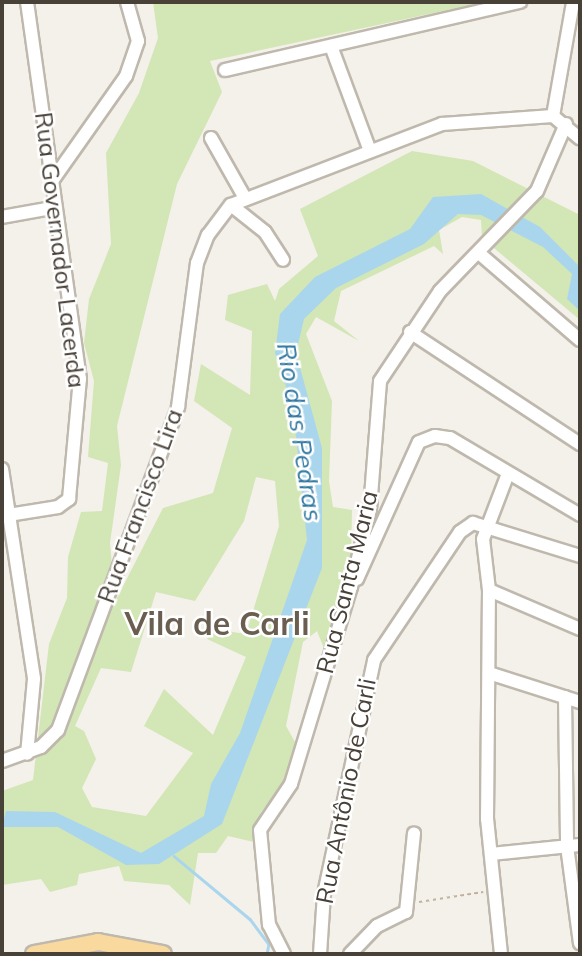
<!DOCTYPE html>
<html>
<head>
<meta charset="utf-8">
<style>
	body { margin:0 }
	#map { position:relative; width:582px; height:956px; overflow:hidden; background:#f4f0ea; font-family:Mulish,sans-serif }
	div>[style] { position:absolute }
	.green>* { inset:0; background:#d3e6b5 }
	.water>* { inset:0; background:#aad6ed }
	.stream>* { height:2.5px; margin:-1.25px; padding:0 1.25px; transform-origin:1.25px; border-radius:1.25px; background:#aad6ed }
	.path>* { height:2px; margin-top:-1px; transform-origin:0; background:repeating-linear-gradient(90deg,#c1b29f 0 3.5px,transparent 0 7px) }
	.roads { filter:drop-shadow(2px 0 #bfb8ad) drop-shadow(-2px 0 #bfb8ad) drop-shadow(0 2px #bfb8ad) drop-shadow(0 -2px #bfb8ad) }
	.minor>* { height:12px; margin:-6px; padding:0 6px; transform-origin:6px; border-radius:6px; background:#fff }
	.major>* { height:16px; margin:-8px; padding:0 8px; transform-origin:8px; border-radius:8px; background:#fad99e }
	span { translate:-50% -50%; white-space:nowrap; text-align:center; line-height:1.15; -webkit-text-stroke:5px #fff; paint-order:stroke }
	.street-label { font-size:24px; color:#484138 }
	.water-label { font-size:26px; color:#3178a0; font-style:italic }
	.district-label { font-size:32px; color:#6a5e50; font-weight:700 }
	.frame { position:absolute; inset:0; border:4px solid #484138; pointer-events:none }
</style>
</head>
<body>
<div id="map">
	<div class="green">
		<i style="clip-path:polygon(evenodd,153px 2px,485px 2px,210px 61px,222px 92px,177px 184px,117px 426px,121px 465px,110px 543px,115px 602px,163px 508px,213px 493px,232px 428px,194px 401px,201px 364px,250px 395px,252px 331px,225px 320px,228px 295px,267px 284px,275px 301px,279px 289px,318px 256px,300px 209px,412px 151px,473px 161px,580px 215px,580px 320px,482px 238px,481px 220px,462px 217px,439px 230px,443px 254px,434px 246px,341px 291px,334px 321px,359px 341px,316px 317px,306px 334px,332px 401px,329px 481px,333px 507px,352px 510px,351px 560px,327px 656px,317px 631px,303px 642px,286px 726px,295px 742px,290px 776px,261px 812px,254px 842px,228px 836px,216px 853px,198px 853px,190px 905px,169px 885px,124px 881px,119px 866px,79px 874px,77px 885px,50px 892px,41px 879px,2px 885px,2px 791px,33px 780px,49px 644px,67px 598px,68px 557px,81px 512px,102px 511px,108px 463px,88px 457px,94px 381px,84px 343px,89px 299px,111px 244px,106px 153px,139px 93px,158px 38px,153px 2px,256px 477px,275px 481px,279px 526px,246px 634px,212px 629px,207px 639px,246px 657px,213px 735px,164px 689px,144px 726px,193px 753px,146px 816px,92px 807px,82px 788px,96px 759px,84px 731px,75px 726px,101px 668px,131px 672px,156px 592px,195px 601px,244px 521px,256px 477px)"></i>
	</div>
	<div class="water">
		<i style="clip-path:polygon(481px 194px,540px 227px,580px 267px,580px 311px,567px 299px,572px 274px,543px 247px,481px 215px,458px 214px,424px 244px,336px 288px,304px 319px,296px 353px,322px 448px,322px 568px,222px 824px,159px 864px,126px 865px,58px 827px,2px 827px,6px 811px,55px 812px,141px 853px,204px 816px,211px 784px,240px 733px,307px 540px,293px 408px,275px 353px,280px 314px,315px 277px,410px 229px,433px 197px)"></i>
	</div>
	<div class="stream">
		<i style="left:174px;top:856px;width:99px;rotate:39.7deg"></i>
		<i style="left:250px;top:919px;width:31px;rotate:53deg"></i>
		<i style="left:269px;top:944px;width:10px;rotate:101deg"></i>
	</div>
	<div class="path">
		<i style="left:419px;top:902px;width:65px;rotate:-8.9deg"></i>
	</div>
	<div class="roads">
		<div class="minor">
			<i style="left:331px;top:46px;width:109px;rotate:69.6deg"></i>
			<i style="left:225px;top:70px;width:303px;rotate:-13deg"></i>
			<i style="left:553px;top:116px;width:116px;rotate:-80deg"></i>
			<i style="left:211px;top:138px;width:69px;rotate:60.5deg"></i>
			<i style="left:52px;top:181px;width:128px;rotate:-54.8deg"></i>
			<i style="left:126px;top:76px;width:37px;rotate:-71deg"></i>
			<i style="left:138px;top:41px;width:41px;rotate:-105.8deg"></i>
			<i style="left:231px;top:205px;width:43px;rotate:38.5deg"></i>
			<i style="left:265px;top:232px;width:33px;rotate:57deg"></i>
			<i style="left:2px;top:217px;width:51px;rotate:-10.2deg"></i>
			<i style="left:480px;top:254px;width:132px;rotate:40.7deg"></i>
			<i style="left:410px;top:332px;width:204px;rotate:33.4deg"></i>
			<i style="left:2px;top:469px;width:212px;rotate:81.3deg"></i>
			<i style="left:34px;top:679px;width:75px;rotate:95.3deg"></i>
			<i style="left:2px;top:516px;width:57px;rotate:-9.1deg"></i>
			<i style="left:58px;top:507px;width:14px;rotate:-36deg"></i>
			<i style="left:69px;top:499px;width:121px;rotate:-84.8deg"></i>
			<i style="left:80px;top:379px;width:381px;rotate:-98deg"></i>
			<i style="left:357px;top:579px;width:150px;rotate:-65.7deg"></i>
			<i style="left:419px;top:442px;width:17px;rotate:-21deg"></i>
			<i style="left:435px;top:436px;width:15px;rotate:8deg"></i>
			<i style="left:450px;top:438px;width:151px;rotate:30.6deg"></i>
			<i style="left:489px;top:590px;width:99px;rotate:23.2deg"></i>
			<i style="left:489px;top:673px;width:96px;rotate:17.7deg"></i>
			<i style="left:565px;top:697px;width:149px;rotate:89.2deg"></i>
			<i style="left:567px;top:846px;width:98px;rotate:82.4deg"></i>
			<i style="left:2px;top:761px;width:41px;rotate:-19.7deg"></i>
			<i style="left:41px;top:747px;width:24px;rotate:-45deg"></i>
			<i style="left:58px;top:730px;width:345px;rotate:-69.6deg"></i>
			<i style="left:178px;top:407px;width:145px;rotate:-82.5deg"></i>
			<i style="left:197px;top:263px;width:30px;rotate:-69deg"></i>
			<i style="left:208px;top:235px;width:38px;rotate:-53deg"></i>
			<i style="left:231px;top:205px;width:226px;rotate:-21deg"></i>
			<i style="left:442px;top:124px;width:111px;rotate:-4.1deg"></i>
			<i style="left:553px;top:116px;width:35px;rotate:40deg"></i>
			<i style="left:491px;top:854px;width:89px;rotate:-5.8deg"></i>
			<i style="left:284px;top:954px;width:33px;rotate:-117deg"></i>
			<i style="left:269px;top:925px;width:95px;rotate:-95.4deg"></i>
			<i style="left:260px;top:830px;width:55px;rotate:-56deg"></i>
			<i style="left:291px;top:784px;width:206px;rotate:-73.1deg"></i>
			<i style="left:351px;top:587px;width:80px;rotate:-76.3deg"></i>
			<i style="left:370px;top:509px;width:128px;rotate:-85.5deg"></i>
			<i style="left:380px;top:381px;width:108px;rotate:-56.3deg"></i>
			<i style="left:440px;top:291px;width:139px;rotate:-45.9deg"></i>
			<i style="left:537px;top:191px;width:73px;rotate:-66.6deg"></i>
			<i style="left:320px;top:954px;width:60px;rotate:-86.2deg"></i>
			<i style="left:324px;top:894px;width:239px;rotate:-77.9deg"></i>
			<i style="left:374px;top:660px;width:154px;rotate:-56.1deg"></i>
			<i style="left:460px;top:532px;width:16px;rotate:-35deg"></i>
			<i style="left:473px;top:523px;width:112px;rotate:17.1deg"></i>
			<i style="left:350px;top:954px;width:39px;rotate:-46deg"></i>
			<i style="left:377px;top:926px;width:32px;rotate:-26deg"></i>
			<i style="left:406px;top:912px;width:79px;rotate:-84.2deg"></i>
			<i style="left:501px;top:954px;width:136px;rotate:-95.9deg"></i>
			<i style="left:487px;top:819px;width:229px;rotate:-89.5deg"></i>
			<i style="left:489px;top:590px;width:51px;rotate:-96.7deg"></i>
			<i style="left:483px;top:539px;width:67px;rotate:-69.1deg"></i>
		</div>
		<div class="major">
			<i style="left:34px;top:954px;width:65px;rotate:-10.6deg"></i>
			<i style="left:98px;top:942px;width:66px;rotate:10.5deg"></i>
		</div>
	</div>
	<div class="street-label">
		<span style="left:60px;top:250px;rotate:83deg">Rua Governador Lacerda</span>
		<span style="left:140px;top:506px;rotate:-70deg">Rua Francisco Lira</span>
		<span style="left:347px;top:582px;rotate:-76deg">Rua Santa Maria</span>
		<span style="left:346px;top:791px;rotate:-79deg">Rua Antônio de Carli</span>
	</div>
	<div class="water-label">
		<span style="left:300px;top:432px;rotate:81deg">Rio das Pedras</span>
	</div>
	<div class="district-label">
		<span style="left:217px;top:623px">Vila de Carli</span>
	</div>
	<div class="frame"></div>
</div>
</body>
</html>
